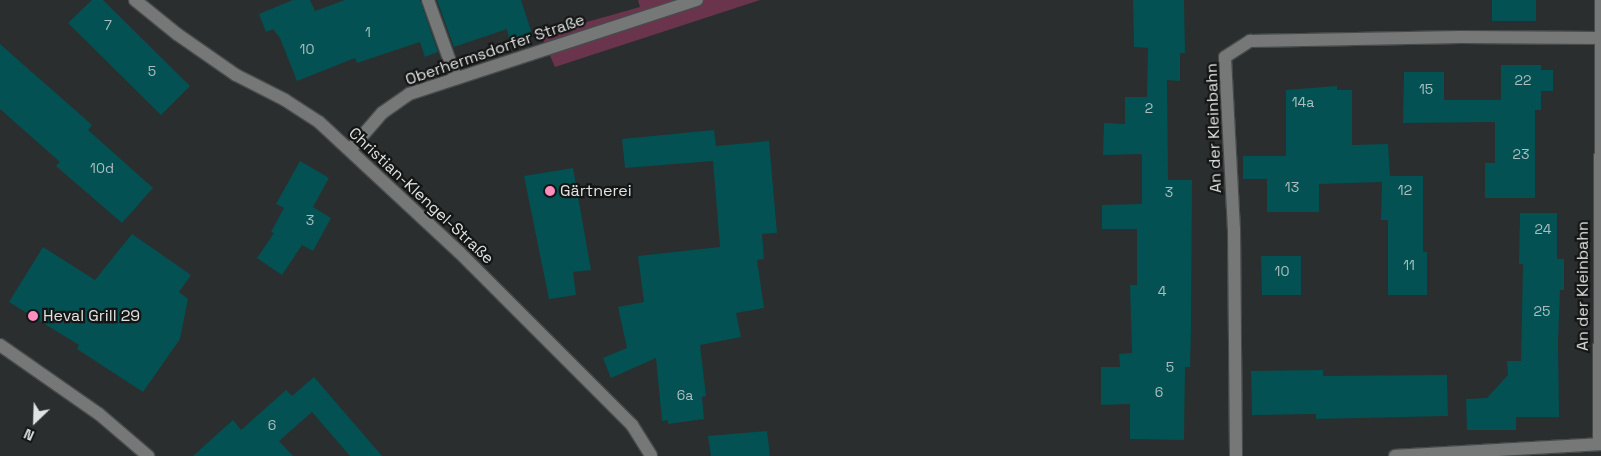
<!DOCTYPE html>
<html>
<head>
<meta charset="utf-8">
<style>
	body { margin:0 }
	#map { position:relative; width:1601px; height:456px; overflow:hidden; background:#2a2e2e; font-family:"Space Grotesk",sans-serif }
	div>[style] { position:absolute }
	.green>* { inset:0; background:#6a344d }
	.building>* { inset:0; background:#035153 }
	.roads { filter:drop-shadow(1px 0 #474b4b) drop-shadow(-1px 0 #474b4b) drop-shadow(0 1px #474b4b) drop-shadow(0 -1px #474b4b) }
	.minor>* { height:12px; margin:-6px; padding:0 6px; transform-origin:6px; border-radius:6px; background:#767878 }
	.dots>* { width:14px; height:14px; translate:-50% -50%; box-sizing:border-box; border:2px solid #141515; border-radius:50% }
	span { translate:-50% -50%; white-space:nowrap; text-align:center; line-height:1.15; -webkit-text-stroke:4.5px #141515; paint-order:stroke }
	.number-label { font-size:14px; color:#aabebf }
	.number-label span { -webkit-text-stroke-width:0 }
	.street-label { font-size:16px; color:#e1e3e3 }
	.poi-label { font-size:16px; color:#e1e3e3 }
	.left { translate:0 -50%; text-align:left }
	.north { position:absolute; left:10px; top:396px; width:50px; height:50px; -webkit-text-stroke:4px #141515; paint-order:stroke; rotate:204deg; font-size:14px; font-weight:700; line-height:20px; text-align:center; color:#e1e3e3 }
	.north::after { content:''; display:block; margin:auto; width:18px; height:22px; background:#e1e3e3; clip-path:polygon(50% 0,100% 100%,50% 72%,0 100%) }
</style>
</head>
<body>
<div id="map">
	<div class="green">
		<i style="clip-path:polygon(638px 0,760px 0,555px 67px,541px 35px,640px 7px)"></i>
	</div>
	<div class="building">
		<i style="clip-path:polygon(92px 0,103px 0,190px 86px,161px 115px,68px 23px)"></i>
		<i style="clip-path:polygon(293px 0,310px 0,315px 11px,345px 0,420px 0,438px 52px,425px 57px,420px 42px,357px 63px,355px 58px,297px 81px,280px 38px,273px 29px,266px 32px,259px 14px)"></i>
		<i style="clip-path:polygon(437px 0,521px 0,533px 37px,510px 45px,507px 29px,454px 47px)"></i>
		<i style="clip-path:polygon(1133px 0,1184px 0,1185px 53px,1180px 53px,1180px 81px,1167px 80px,1168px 180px,1192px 180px,1191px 328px,1190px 367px,1185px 367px,1184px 440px,1130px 439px,1130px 404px,1101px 405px,1101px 367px,1120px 367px,1119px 354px,1132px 353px,1130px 285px,1137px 285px,1137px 229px,1102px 229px,1102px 205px,1142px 204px,1142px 154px,1103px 155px,1104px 123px,1125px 124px,1125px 97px,1147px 97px,1148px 48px,1134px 47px)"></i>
		<i style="clip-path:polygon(1492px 0,1536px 0,1536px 21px,1492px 21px)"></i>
		<i style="clip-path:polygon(0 44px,92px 125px,88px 130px,153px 188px,122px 223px,56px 166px,60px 162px,0 109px)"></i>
		<i style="clip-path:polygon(1501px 65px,1541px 65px,1541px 70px,1553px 70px,1553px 91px,1541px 91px,1541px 110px,1535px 110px,1535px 198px,1485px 198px,1485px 163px,1495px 163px,1495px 122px,1403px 123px,1404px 72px,1444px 72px,1444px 100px,1501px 100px)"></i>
		<i style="clip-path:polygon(1337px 86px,1337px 90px,1352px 90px,1352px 145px,1388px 144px,1390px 176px,1423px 176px,1423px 252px,1427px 252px,1427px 295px,1388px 295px,1388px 220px,1381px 220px,1382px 182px,1319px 184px,1319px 212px,1267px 212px,1267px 179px,1243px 179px,1243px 156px,1286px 156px,1286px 90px)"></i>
		<i style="clip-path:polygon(714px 130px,716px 146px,769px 141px,777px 233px,762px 234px,764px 259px,757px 260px,764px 308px,736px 313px,741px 337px,700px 345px,706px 396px,702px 397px,704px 419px,668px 424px,668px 420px,662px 421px,656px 358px,611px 378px,603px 358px,627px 348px,618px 307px,644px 302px,638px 256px,720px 247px,713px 161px,625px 168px,622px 139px)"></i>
		<i style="clip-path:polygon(300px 161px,329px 178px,313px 207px,331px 218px,313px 251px,302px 245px,282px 275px,257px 258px,274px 233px,271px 232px,284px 208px,276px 204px)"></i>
		<i style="clip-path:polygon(573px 168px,591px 270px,573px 272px,576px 295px,549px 299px,524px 176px)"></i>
		<i style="clip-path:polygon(1520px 213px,1557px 213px,1557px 259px,1564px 259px,1564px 290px,1560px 290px,1558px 341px,1559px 417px,1516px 417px,1516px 430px,1467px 430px,1466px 399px,1487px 398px,1508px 375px,1507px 361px,1521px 361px,1523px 264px,1519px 264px)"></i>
		<i style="clip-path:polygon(132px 234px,191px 275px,179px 292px,188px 299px,180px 339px,143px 392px,77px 349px,79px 345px,9px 302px,43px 247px,95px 280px)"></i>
		<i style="clip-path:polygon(1261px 256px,1301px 256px,1301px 295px,1262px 295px)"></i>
		<i style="clip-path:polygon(1323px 370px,1323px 376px,1447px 375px,1448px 416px,1316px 419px,1316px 414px,1252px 415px,1251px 371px)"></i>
		<i style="clip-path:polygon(314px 377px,382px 456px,350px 456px,312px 412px,279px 441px,293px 456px,193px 456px,233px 420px,241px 430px,286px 390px,292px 396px)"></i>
		<i style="clip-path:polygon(767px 431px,770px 456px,711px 456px,708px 436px)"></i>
	</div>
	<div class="roads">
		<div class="minor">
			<i style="left:135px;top:0;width:54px;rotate:39deg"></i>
			<i style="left:177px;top:34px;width:72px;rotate:34.8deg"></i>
			<i style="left:236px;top:75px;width:55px;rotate:27deg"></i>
			<i style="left:285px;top:100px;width:40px;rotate:32.9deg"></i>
			<i style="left:319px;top:122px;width:191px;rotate:42.9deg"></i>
			<i style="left:459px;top:252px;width:245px;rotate:45deg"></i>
			<i style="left:632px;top:425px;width:36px;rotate:58deg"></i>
			<i style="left:428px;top:0;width:83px;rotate:70.3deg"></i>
			<i style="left:350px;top:150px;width:49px;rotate:-49.1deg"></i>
			<i style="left:382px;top:113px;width:33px;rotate:-35deg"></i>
			<i style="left:409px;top:94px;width:303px;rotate:-18.1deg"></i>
			<i style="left:0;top:345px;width:121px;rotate:34.9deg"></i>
			<i style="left:99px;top:414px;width:65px;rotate:40.6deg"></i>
			<i style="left:1599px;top:444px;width:444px;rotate:-89.7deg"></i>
			<i style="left:1236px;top:456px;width:226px;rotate:-90.5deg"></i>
			<i style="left:1234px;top:230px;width:173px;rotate:-93deg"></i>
			<i style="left:1225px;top:57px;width:30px;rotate:-33deg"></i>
			<i style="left:1250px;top:41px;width:211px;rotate:-1.1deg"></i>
			<i style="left:1461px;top:37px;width:139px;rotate:0.4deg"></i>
			<i style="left:1395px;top:456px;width:206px;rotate:-3.3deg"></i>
		</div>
	</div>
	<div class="dots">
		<i style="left:550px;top:191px;background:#fd8ebf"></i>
		<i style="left:33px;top:316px;background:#fd8ebf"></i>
	</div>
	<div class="number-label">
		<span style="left:108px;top:25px">7</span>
		<span style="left:368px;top:32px">1</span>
		<span style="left:307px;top:49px">10</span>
		<span style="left:152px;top:71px">5</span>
		<span style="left:1523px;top:80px">22</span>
		<span style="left:1426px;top:89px">15</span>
		<span style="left:1303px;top:102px">14a</span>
		<span style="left:1149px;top:108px">2</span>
		<span style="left:1521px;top:154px">23</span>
		<span style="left:102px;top:168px">10d</span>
		<span style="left:1292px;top:187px">13</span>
		<span style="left:1405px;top:190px">12</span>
		<span style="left:1169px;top:192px">3</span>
		<span style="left:310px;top:220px">3</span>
		<span style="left:1543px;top:229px">24</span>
		<span style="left:1409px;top:265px">11</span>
		<span style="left:1282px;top:271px">10</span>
		<span style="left:1162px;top:291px">4</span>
		<span style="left:1542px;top:311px">25</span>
		<span style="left:1170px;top:367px">5</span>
		<span style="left:1159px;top:392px">6</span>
		<span style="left:685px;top:395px">6a</span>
		<span style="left:272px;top:425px">6</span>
	</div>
	<div class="street-label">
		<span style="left:495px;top:50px;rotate:-19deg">Oberhermsdorfer Straße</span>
		<span style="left:1214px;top:128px;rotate:-92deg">An der Kleinbahn</span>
		<span style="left:421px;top:196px;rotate:43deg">Christian-Klengel-Straße</span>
		<span style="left:1583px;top:286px;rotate:-90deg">An der Kleinbahn</span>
	</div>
	<div class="poi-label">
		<span class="left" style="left:560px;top:191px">Gärtnerei</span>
		<span class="left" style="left:43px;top:316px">Heval Grill 29</span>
	</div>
	<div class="north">N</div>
</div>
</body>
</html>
